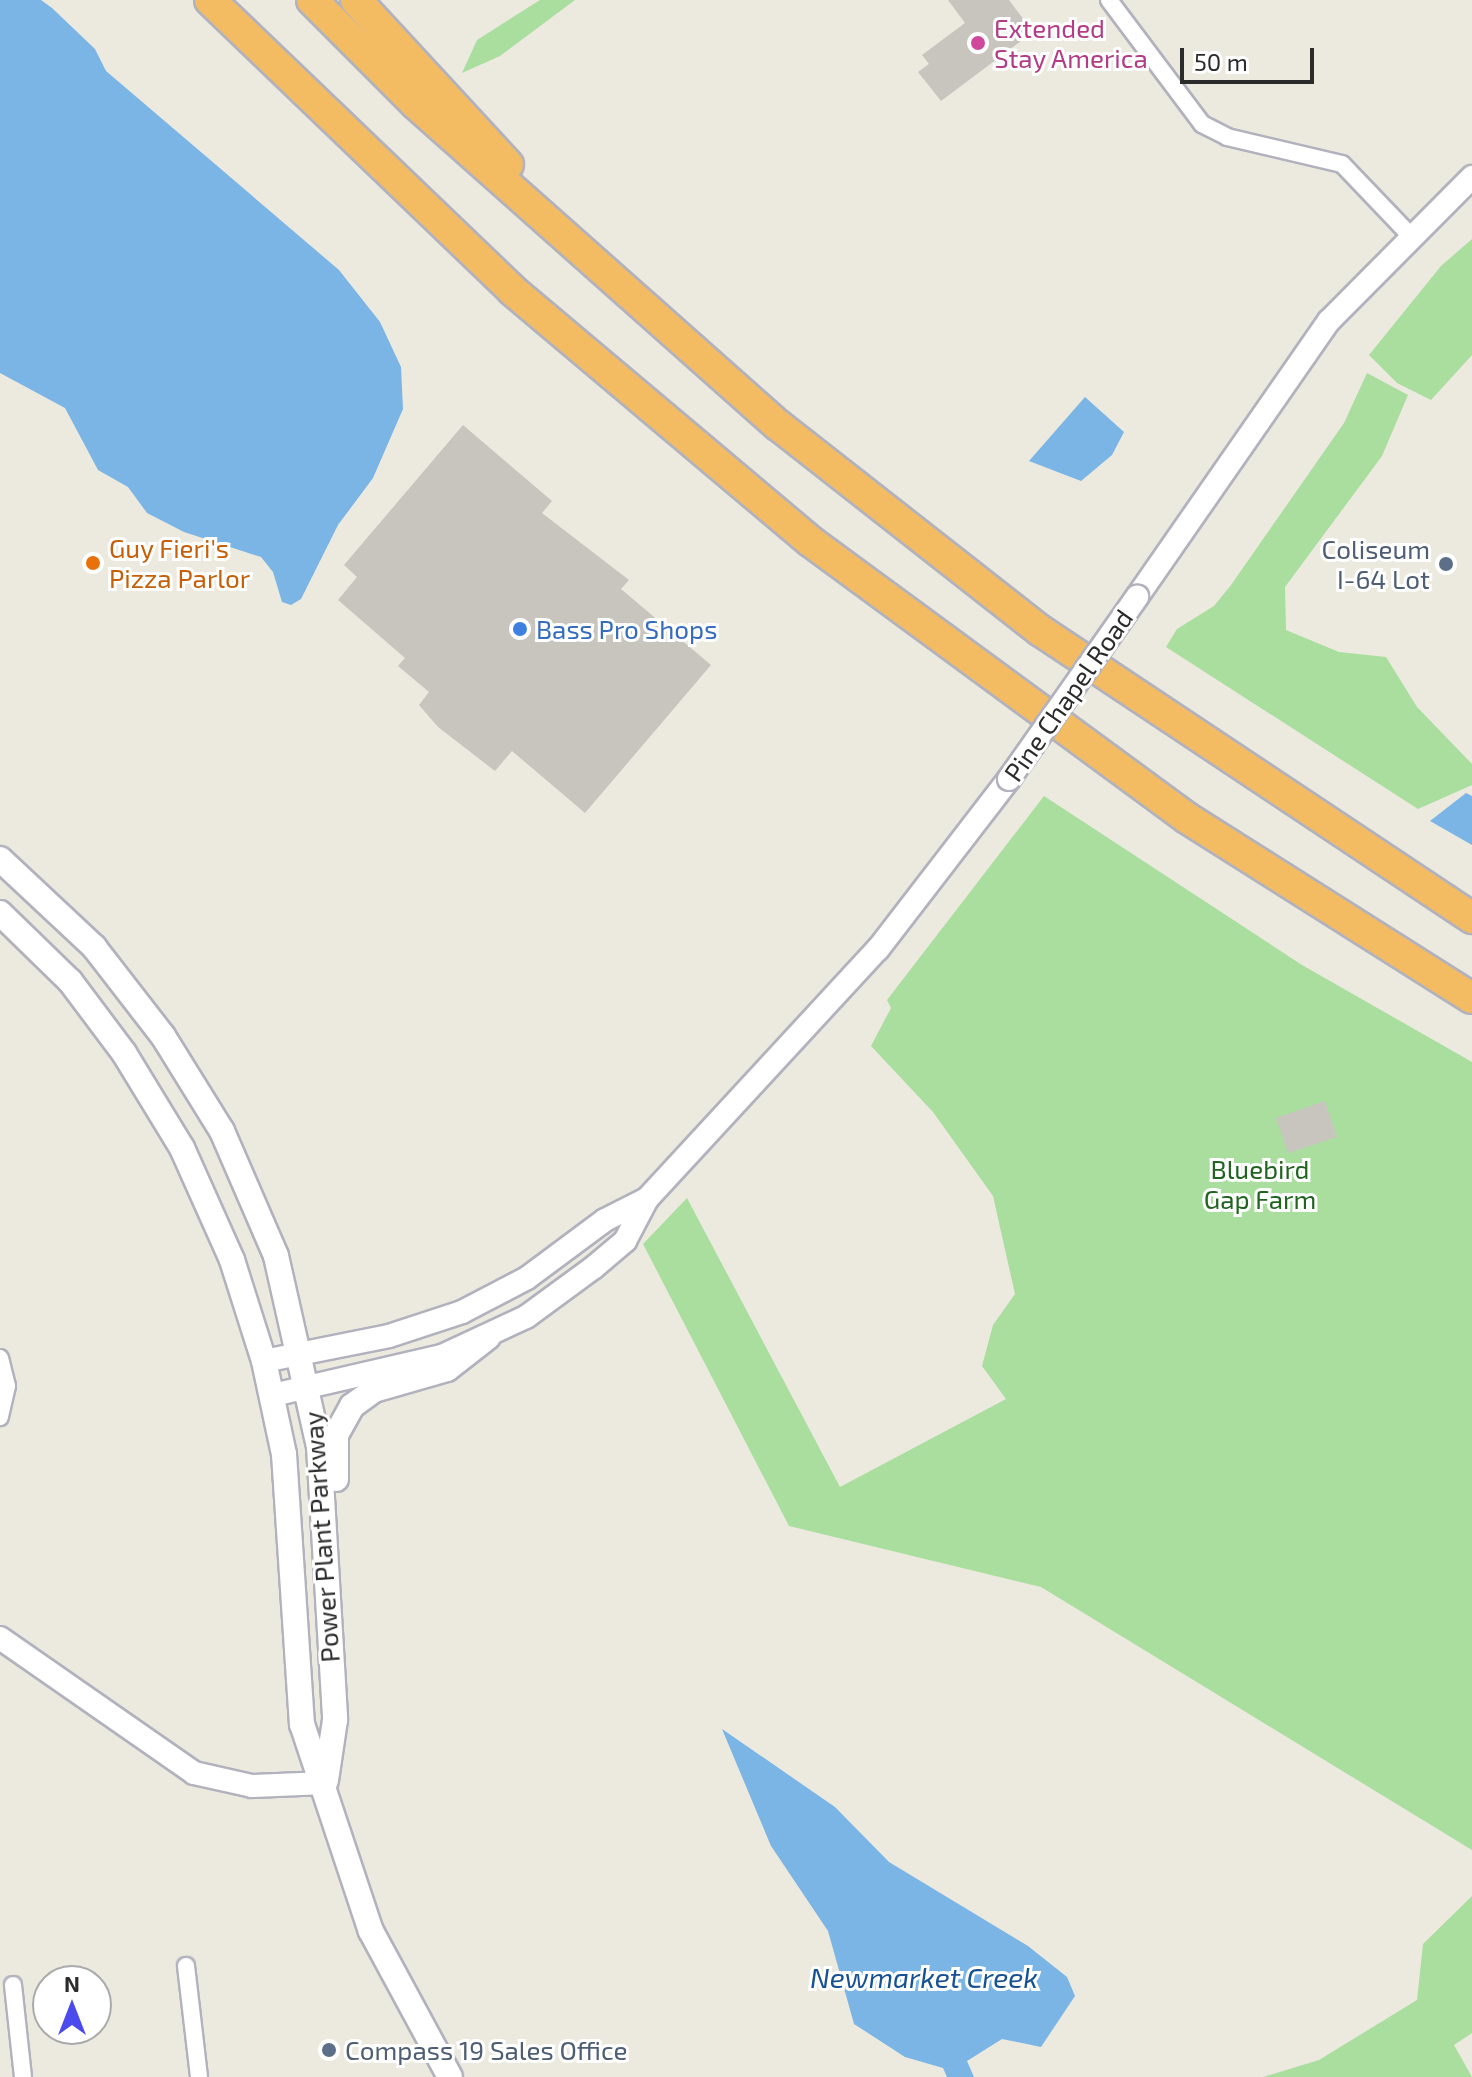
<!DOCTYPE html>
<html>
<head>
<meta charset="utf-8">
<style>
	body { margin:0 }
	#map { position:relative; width:1472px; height:2077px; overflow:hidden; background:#ece9df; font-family:"Exo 2",sans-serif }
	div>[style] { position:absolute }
	.green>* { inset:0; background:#a9de9f }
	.water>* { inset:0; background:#7ab5e6 }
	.building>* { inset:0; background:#c8c5be }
	.roads { filter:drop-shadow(2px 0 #b2b2be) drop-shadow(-2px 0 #b2b2be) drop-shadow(0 2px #b2b2be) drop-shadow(0 -2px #b2b2be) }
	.minor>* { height:16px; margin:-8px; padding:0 8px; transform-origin:8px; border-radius:8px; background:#fff }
	.tertiary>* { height:22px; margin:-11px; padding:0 11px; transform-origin:11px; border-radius:11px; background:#fff }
	.secondary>* { height:24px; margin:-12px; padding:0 12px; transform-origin:12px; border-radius:12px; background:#fff }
	.motorway>* { height:30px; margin:-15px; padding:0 15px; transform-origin:15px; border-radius:15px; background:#f3bc63 }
	.bridges { filter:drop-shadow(2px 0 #b2b2be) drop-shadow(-2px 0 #b2b2be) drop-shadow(0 2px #b2b2be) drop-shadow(0 -2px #b2b2be) }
	.tertiary-bridge>* { height:22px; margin:-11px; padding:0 11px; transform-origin:11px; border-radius:11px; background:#fff }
	.dots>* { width:22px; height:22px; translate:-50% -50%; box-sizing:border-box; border:4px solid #fff; border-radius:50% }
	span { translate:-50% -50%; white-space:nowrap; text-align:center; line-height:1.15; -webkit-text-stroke:6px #fff; paint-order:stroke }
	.hotel-label { font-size:26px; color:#b23c85 }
	.left { translate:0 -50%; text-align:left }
	.food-label { font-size:26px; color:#c56008 }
	.service-label { font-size:26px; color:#4e5e75 }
	.right { translate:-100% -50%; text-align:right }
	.shop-label { font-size:26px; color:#366cbe }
	.street-label { font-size:26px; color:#2b2b2b }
	.park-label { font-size:26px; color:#216420 }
	.water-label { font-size:28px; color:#175194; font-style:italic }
	.north { position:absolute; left:32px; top:1965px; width:80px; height:80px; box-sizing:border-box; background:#fff; border:2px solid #aaa; border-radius:50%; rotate:0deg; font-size:22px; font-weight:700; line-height:32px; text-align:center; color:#2b2b2b }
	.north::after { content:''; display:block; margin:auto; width:28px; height:36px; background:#4b4bed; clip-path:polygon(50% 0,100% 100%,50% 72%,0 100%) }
	.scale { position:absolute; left:1180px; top:48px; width:134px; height:36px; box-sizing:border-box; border:4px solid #2b2b2b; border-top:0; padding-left:10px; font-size:24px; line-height:28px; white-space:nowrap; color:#2b2b2b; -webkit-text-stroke:6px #fff; paint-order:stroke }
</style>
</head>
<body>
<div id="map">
	<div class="green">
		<i style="clip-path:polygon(540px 0,575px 0,500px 56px,462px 73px,477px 40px)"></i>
		<i style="clip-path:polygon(1472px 239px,1472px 355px,1431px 400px,1397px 383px,1369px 355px,1441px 266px)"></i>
		<i style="clip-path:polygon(1367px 373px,1408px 395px,1382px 456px,1285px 587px,1286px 630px,1339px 652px,1386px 657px,1417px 707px,1472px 764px,1472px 785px,1418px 809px,1166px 647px,1177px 629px,1214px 606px,1231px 585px,1344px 423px)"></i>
		<i style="clip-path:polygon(1044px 796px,1302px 965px,1472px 1062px,1472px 1850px,1041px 1587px,789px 1526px,643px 1244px,687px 1198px,840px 1487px,1006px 1399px,982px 1366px,993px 1325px,1015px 1294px,993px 1196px,933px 1112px,871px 1046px,891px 1008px,887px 1000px)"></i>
		<i style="clip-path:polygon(1472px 1896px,1472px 2033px,1454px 2045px,1472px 2077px,1263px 2077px,1319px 2060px,1417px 2000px,1423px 1944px)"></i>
	</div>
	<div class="water">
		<i style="clip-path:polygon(0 0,41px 0,52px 8px,95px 49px,106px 71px,339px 270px,380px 322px,401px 367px,403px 409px,373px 478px,338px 525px,301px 599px,291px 605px,282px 602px,273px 572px,261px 557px,184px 532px,147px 513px,128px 487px,98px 470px,65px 408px,0 373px)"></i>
		<i style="clip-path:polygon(1085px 397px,1124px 432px,1112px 455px,1081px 481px,1029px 461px)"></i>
		<i style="clip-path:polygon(1466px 793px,1472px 796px,1472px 845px,1430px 821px)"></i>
		<i style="clip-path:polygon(722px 1729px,835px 1807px,889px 1862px,1028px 1946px,1067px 1977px,1075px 1996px,1041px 2047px,1002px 2039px,967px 2061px,974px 2077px,947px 2077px,943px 2068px,905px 2057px,854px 2024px,828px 1931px,771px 1846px)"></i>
	</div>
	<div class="building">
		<i style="clip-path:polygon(948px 0,1009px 0,1033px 32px,941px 101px,918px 72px,929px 64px,922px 55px,965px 23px)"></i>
		<i style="clip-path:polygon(463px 425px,552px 501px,542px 513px,629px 580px,621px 589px,711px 665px,585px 813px,512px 751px,495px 771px,438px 727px,419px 705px,429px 692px,398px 666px,405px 658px,338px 600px,357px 577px,344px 565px)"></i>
		<i style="clip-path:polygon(1325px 1101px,1337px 1137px,1288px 1153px,1276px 1118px)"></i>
	</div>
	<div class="roads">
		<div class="minor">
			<i style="left:1109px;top:0;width:155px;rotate:53.1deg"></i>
			<i style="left:1202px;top:124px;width:28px;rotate:27deg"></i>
			<i style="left:1227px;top:137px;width:118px;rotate:13.2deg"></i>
			<i style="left:1342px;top:164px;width:97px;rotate:46.3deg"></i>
			<i style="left:0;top:1358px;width:29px;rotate:76deg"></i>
			<i style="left:7px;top:1386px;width:32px;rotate:103deg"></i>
			<i style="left:186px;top:1966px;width:112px;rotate:83.3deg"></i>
			<i style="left:13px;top:1985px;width:93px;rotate:83.8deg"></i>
		</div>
		<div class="tertiary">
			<i style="left:1137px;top:597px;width:336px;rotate:-55.2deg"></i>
			<i style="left:1329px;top:321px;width:203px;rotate:-45.2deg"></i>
			<i style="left:264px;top:1361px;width:127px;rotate:-11.3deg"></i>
			<i style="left:389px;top:1336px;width:77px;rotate:-18.2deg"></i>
			<i style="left:462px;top:1312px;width:73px;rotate:-27.6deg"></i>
			<i style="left:527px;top:1278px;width:97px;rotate:-36.6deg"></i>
			<i style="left:605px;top:1220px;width:47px;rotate:-26.6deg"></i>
			<i style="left:273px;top:1395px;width:173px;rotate:-13deg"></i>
			<i style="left:442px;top:1356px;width:93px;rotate:-24.9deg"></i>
			<i style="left:526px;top:1317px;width:83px;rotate:-36.2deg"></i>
			<i style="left:593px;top:1268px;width:42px;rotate:-40.2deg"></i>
			<i style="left:625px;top:1241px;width:47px;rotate:-62.4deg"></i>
			<i style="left:647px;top:1199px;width:340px;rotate:-47.3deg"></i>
			<i style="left:878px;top:949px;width:215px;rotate:-52.4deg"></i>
			<i style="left:0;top:1638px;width:236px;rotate:34.8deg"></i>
			<i style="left:194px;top:1773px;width:59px;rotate:12.6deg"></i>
			<i style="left:252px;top:1786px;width:74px;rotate:-2.3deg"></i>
		</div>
		<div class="secondary">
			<i style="left:0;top:859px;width:129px;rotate:43.1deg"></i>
			<i style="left:94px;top:947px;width:113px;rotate:52.2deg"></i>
			<i style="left:163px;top:1036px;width:112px;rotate:58.2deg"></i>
			<i style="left:222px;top:1131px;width:136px;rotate:66.6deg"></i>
			<i style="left:276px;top:1256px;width:196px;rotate:77.3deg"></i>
			<i style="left:319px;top:1447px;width:273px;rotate:86.6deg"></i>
			<i style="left:335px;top:1720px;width:61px;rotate:98.5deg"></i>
			<i style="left:0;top:913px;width:98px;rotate:44.2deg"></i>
			<i style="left:70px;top:981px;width:90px;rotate:53.1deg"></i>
			<i style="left:124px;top:1053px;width:111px;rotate:58.6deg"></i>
			<i style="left:182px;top:1148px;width:123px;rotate:65.9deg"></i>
			<i style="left:232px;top:1260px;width:106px;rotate:72.4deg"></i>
			<i style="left:264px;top:1361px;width:95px;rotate:77.9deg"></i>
			<i style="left:284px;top:1454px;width:271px;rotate:86.2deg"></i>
			<i style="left:302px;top:1724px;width:218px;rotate:71.6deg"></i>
			<i style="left:371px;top:1931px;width:166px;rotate:61.6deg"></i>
			<i style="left:336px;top:1479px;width:44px;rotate:-90deg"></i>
			<i style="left:336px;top:1435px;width:33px;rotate:-61deg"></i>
			<i style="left:352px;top:1406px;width:27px;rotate:-36deg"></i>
			<i style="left:374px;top:1390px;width:76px;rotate:-16deg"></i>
			<i style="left:447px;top:1369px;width:52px;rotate:-38deg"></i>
		</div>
		<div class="motorway">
			<i style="left:210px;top:0;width:419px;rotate:43.8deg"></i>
			<i style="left:512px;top:290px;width:390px;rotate:40.1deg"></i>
			<i style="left:810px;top:541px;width:468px;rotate:36.3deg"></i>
			<i style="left:1187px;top:818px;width:337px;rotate:32.3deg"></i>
			<i style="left:312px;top:0;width:147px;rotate:45deg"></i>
			<i style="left:416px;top:104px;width:484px;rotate:41.6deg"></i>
			<i style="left:778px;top:425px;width:334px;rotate:38.1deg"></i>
			<i style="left:1041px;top:631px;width:518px;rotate:33.66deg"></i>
			<i style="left:356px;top:0;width:224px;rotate:47.3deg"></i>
		</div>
	</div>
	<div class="bridges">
		<div class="tertiary-bridge">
			<i style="left:1009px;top:779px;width:223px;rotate:-54.9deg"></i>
		</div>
	</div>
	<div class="dots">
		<i style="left:978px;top:43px;background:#d1479c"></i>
		<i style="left:93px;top:563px;background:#e8710a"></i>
		<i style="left:1446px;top:564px;background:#5c6f8a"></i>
		<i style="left:520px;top:629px;background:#3f7fe0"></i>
		<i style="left:329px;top:2050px;background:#5c6f8a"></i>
	</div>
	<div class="hotel-label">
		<span class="left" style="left:994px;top:43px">Extended<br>Stay America</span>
	</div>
	<div class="food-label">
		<span class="left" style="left:109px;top:563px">Guy Fieri's<br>Pizza Parlor</span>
	</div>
	<div class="service-label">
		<span class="right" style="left:1430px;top:564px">Coliseum<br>I-64 Lot</span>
		<span class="left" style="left:345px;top:2050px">Compass 19 Sales Office</span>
	</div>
	<div class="shop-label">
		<span class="left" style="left:536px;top:629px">Bass Pro Shops</span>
	</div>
	<div class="street-label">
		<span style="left:1068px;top:695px;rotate:-55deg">Pine Chapel Road</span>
		<span style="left:321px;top:1537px;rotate:-94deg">Power Plant Parkway</span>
	</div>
	<div class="park-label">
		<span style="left:1260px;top:1184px">Bluebird<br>Gap Farm</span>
	</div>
	<div class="water-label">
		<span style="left:924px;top:1977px">Newmarket Creek</span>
	</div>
	<div class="north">N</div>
	<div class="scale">50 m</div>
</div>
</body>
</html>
